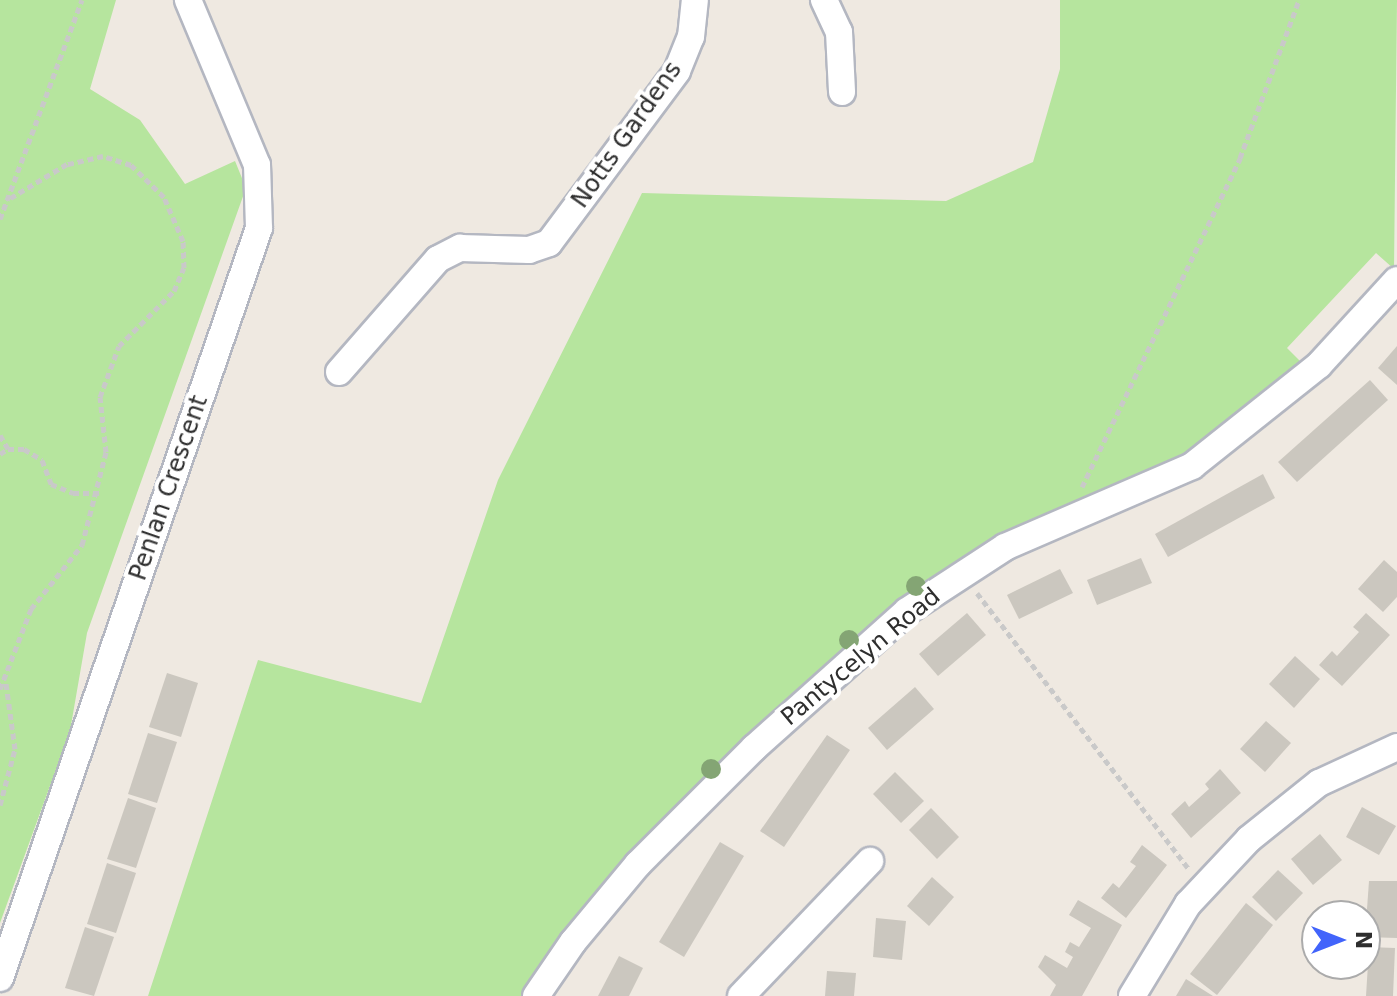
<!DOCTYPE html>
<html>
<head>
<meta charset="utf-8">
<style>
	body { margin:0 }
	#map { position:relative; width:1397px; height:996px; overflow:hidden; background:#efe9e1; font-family:"DejaVu Sans",sans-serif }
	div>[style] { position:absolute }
	.green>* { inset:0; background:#b6e59e }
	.building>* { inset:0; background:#cbc7bf }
	.path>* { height:5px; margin-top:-2.5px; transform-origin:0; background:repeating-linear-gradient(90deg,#c9c9c9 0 6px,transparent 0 10px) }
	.roads { filter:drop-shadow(2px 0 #b4b7c1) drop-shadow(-2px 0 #b4b7c1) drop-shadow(0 2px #b4b7c1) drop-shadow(0 -2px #b4b7c1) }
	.minor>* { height:26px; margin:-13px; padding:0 13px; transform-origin:13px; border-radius:13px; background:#fff }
	.trees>* { width:20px; height:20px; margin:-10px; border-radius:50%; background:#84a574 }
	span { translate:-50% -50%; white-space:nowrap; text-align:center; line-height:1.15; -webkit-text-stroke:8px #fff; paint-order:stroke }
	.street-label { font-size:24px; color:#2e2e2e }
	.north { position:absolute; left:1301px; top:900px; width:80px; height:80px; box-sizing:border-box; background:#fff; border:2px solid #ababab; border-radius:50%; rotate:90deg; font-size:22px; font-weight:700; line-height:32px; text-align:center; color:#2e2e2e }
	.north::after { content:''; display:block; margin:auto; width:28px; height:36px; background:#4264fb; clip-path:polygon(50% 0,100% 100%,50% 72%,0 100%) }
</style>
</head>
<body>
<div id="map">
	<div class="green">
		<i style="clip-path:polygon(0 0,116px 0,90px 89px,140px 120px,185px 184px,235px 161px,246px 188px,87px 633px,70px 731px,0 923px)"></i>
		<i style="clip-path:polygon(1060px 0,1397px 0,1394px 269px,1376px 253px,1287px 348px,1304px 365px,1200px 451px,926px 584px,527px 996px,148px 996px,258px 660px,421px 703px,498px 480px,642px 193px,946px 201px,1033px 162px,1060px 69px)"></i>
	</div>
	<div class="building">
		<i style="clip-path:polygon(1397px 346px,1397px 385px,1378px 368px)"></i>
		<i style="clip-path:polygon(1370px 380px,1388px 400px,1297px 482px,1278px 462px)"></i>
		<i style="clip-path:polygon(1263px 474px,1275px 498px,1168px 557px,1155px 534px)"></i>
		<i style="clip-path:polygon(1141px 558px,1152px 583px,1097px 605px,1087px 580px)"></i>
		<i style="clip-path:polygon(1384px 560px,1397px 572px,1397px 597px,1383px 612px,1358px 589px)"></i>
		<i style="clip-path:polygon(1060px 569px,1073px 593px,1019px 619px,1007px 595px)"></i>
		<i style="clip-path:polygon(967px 613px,986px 635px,938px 676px,919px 654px)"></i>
		<i style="clip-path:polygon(1366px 613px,1390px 635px,1342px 686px,1319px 665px,1332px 651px,1337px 656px,1359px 632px,1353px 627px)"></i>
		<i style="clip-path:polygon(1295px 656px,1320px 679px,1294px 708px,1269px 684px)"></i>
		<i style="clip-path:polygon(167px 673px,198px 683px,181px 737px,149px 727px)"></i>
		<i style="clip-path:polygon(915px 687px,934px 709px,887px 750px,868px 728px)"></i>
		<i style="clip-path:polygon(1266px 721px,1291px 743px,1265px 772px,1240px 749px)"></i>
		<i style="clip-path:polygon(148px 733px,177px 742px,157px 803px,128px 794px)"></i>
		<i style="clip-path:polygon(827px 735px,850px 750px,784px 847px,760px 831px)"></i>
		<i style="clip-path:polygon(1220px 769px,1241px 793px,1191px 838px,1171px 814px,1185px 801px,1189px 807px,1209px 789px,1205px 784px)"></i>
		<i style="clip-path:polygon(895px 772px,924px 801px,901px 823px,873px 794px)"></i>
		<i style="clip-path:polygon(128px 798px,156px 808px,136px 868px,107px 859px)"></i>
		<i style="clip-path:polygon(1362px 807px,1396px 826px,1379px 855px,1346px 837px)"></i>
		<i style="clip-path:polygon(931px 808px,959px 837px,937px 859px,909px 830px)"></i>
		<i style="clip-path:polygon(1320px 834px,1342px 860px,1313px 885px,1291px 859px)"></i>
		<i style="clip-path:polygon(720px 842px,744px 856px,684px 957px,659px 942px)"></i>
		<i style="clip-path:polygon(1142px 845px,1167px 865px,1126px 918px,1101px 898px,1113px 883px,1119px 888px,1136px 866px,1130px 862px)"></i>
		<i style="clip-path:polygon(107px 863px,136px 873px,116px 933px,87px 924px)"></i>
		<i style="clip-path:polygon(1278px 870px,1303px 893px,1276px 921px,1252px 897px)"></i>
		<i style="clip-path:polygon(932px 877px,954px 897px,929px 926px,907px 906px)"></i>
		<i style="clip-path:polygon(1369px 881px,1397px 881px,1397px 938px,1365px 937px)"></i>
		<i style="clip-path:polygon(1078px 900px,1122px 925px,1082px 996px,1050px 996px,1056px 985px,1038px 967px,1045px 955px,1067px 968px,1073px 957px,1065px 952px,1070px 942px,1079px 947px,1091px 928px,1069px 915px)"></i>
		<i style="clip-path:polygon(1246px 903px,1273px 925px,1217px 995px,1190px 974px)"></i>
		<i style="clip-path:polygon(876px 918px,906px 921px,902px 960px,873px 957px)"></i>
		<i style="clip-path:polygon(85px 927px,114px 937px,94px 996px,65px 988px)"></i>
		<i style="clip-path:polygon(1369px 947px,1395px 948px,1393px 996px,1366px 996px)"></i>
		<i style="clip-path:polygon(619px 956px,643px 968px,629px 996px,598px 996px)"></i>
		<i style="clip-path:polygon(827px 971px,856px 973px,854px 996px,825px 996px)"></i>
		<i style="clip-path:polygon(1186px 979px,1213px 996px,1176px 996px)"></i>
	</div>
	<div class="path">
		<i style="left:0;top:219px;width:234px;rotate:-69.5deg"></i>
		<i style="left:0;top:435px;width:16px;rotate:60deg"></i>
		<i style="left:8px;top:449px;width:16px"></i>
		<i style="left:24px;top:449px;width:21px;rotate:31deg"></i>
		<i style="left:42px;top:460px;width:26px;rotate:69deg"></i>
		<i style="left:51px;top:484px;width:24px;rotate:22deg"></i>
		<i style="left:73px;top:493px;width:26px"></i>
		<i style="left:0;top:454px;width:9px;rotate:-32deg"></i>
		<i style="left:1082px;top:487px;width:365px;rotate:-64.3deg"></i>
		<i style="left:1240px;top:158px;width:169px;rotate:-69.5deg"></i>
		<i style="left:977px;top:593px;width:347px;rotate:52.5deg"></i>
		<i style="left:0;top:689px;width:86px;rotate:-68.8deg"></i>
		<i style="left:31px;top:609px;width:82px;rotate:-51.4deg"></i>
		<i style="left:82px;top:545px;width:96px;rotate:-75.5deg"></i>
		<i style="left:106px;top:452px;width:55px;rotate:-96.2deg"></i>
		<i style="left:100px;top:397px;width:54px;rotate:-69.6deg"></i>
		<i style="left:119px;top:346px;width:78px;rotate:-45deg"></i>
		<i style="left:174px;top:291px;width:25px;rotate:-67deg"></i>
		<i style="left:184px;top:268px;width:27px;rotate:-92deg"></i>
		<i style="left:183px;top:241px;width:48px;rotate:-113.4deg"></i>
		<i style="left:164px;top:197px;width:46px;rotate:-135.9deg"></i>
		<i style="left:131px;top:165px;width:29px;rotate:-162deg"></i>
		<i style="left:103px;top:156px;width:37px;rotate:167deg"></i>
		<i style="left:67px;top:164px;width:70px;rotate:149deg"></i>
		<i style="left:0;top:805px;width:58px;rotate:-75deg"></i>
		<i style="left:15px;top:749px;width:67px;rotate:-97.8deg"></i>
	</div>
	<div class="roads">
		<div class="minor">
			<i style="left:824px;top:0;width:35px;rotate:65deg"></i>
			<i style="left:839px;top:32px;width:60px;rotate:87.1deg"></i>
			<i style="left:339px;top:372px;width:150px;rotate:-48.8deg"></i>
			<i style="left:438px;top:259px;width:25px;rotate:-27deg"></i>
			<i style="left:460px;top:248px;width:69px;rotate:1.7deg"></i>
			<i style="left:529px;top:250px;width:21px;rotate:-19deg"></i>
			<i style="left:549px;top:243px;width:214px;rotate:-53.3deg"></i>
			<i style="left:677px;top:71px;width:37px;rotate:-68deg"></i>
			<i style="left:691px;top:37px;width:37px;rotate:-84deg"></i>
			<i style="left:0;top:978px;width:793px;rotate:-70.95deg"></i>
			<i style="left:259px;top:228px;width:63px;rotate:-91.8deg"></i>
			<i style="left:257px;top:165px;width:179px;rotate:-112.7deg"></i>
			<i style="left:536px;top:996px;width:65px;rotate:-55.6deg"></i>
			<i style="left:573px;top:942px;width:102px;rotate:-50.2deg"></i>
			<i style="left:638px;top:864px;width:164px;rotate:-45deg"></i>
			<i style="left:754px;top:748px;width:205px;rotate:-41.8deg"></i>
			<i style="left:907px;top:611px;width:117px;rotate:-33.1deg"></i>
			<i style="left:1005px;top:547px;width:204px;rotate:-23.4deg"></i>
			<i style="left:1192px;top:466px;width:162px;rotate:-38.5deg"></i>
			<i style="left:1319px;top:365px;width:115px;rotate:-47.5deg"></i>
			<i style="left:741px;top:996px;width:187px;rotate:-46.3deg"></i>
			<i style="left:1132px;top:996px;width:108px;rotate:-58.7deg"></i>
			<i style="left:1188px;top:904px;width:89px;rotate:-46.8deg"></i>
			<i style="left:1249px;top:839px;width:90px;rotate:-38.7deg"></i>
			<i style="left:1319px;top:783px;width:86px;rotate:-24.8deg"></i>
		</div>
	</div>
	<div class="trees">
		<i style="left:916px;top:586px"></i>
		<i style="left:849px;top:640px"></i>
		<i style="left:711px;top:769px"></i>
	</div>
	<div class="street-label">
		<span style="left:627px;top:135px;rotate:-55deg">Notts Gardens</span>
		<span style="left:169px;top:488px;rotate:-71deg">Penlan Crescent</span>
		<span style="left:861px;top:657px;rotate:-40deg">Pantycelyn Road</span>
	</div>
	<div class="north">N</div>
</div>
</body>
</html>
